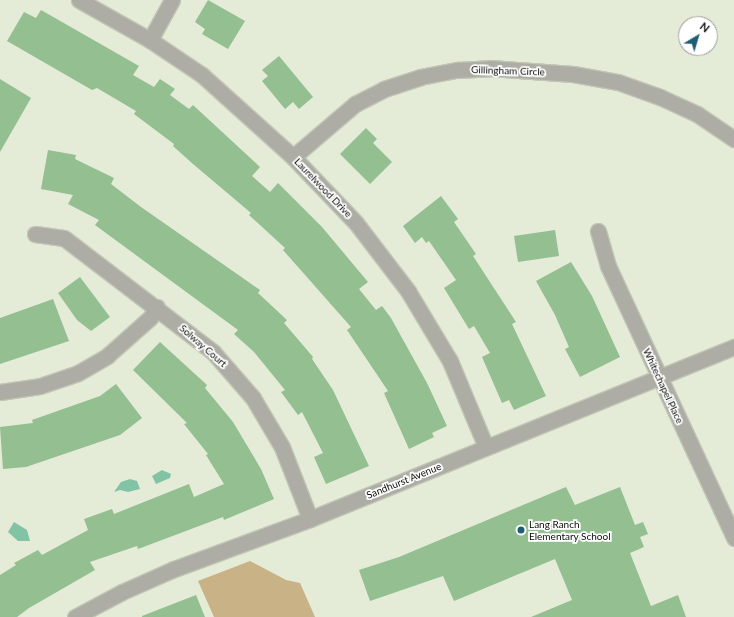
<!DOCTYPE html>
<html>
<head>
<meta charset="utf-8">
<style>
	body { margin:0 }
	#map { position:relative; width:734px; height:617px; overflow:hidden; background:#e4ebd7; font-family:Lato,sans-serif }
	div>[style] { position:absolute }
	.green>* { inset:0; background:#c9b286 }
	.water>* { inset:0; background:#82c3a5 }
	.building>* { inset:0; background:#93bf91 }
	.roads { filter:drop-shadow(1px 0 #c1c7b6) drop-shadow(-1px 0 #c1c7b6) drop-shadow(0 1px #c1c7b6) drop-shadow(0 -1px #c1c7b6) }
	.street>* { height:15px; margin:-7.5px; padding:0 7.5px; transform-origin:7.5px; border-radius:7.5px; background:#aeada5 }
	.dots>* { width:11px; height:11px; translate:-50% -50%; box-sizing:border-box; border:2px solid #fff; border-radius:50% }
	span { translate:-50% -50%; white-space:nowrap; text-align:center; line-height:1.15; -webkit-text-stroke:3.5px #fff; paint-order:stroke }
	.street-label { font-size:10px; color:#0a0c06 }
	.poi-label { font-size:10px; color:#0a0c06 }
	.left { translate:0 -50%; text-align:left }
	.north { position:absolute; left:678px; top:16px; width:40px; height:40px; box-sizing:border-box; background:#fff; border:1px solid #9d9e9b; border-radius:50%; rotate:38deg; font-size:11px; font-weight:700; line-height:16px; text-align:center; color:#0a0c06 }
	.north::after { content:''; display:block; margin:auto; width:14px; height:18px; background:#1e5e73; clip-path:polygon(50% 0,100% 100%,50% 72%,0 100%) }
</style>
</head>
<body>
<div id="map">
	<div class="green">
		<i style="clip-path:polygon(250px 561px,286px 580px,300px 583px,315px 617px,214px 617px,198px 581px)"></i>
	</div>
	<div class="water">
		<i style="clip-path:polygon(162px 470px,171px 474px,170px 478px,156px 484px,152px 476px)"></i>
		<i style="clip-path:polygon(130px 479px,137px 481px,140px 489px,128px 492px,120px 490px,114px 492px,121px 482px)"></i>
		<i style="clip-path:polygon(14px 522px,27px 530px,30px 541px,18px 541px,8px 532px)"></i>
	</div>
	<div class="building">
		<i style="clip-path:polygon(208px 0,245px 21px,228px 49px,202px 34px,205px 29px,195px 22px)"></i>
		<i style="clip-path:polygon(41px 10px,139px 66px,133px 75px,154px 87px,160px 79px,175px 89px,170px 95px,189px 109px,193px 105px,260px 167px,252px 176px,270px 192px,278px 183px,322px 227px,368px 282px,359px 289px,376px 310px,382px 306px,391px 318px,427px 383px,447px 426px,432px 433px,434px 437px,409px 449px,384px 393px,388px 391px,347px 330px,351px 327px,283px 250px,285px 248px,249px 215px,251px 213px,193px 164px,173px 146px,174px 144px,134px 114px,136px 111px,97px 88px,92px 90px,7px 41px,24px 12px,36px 18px)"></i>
		<i style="clip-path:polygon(279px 56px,313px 97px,299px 109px,293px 102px,285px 109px,262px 81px,268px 76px,262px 70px)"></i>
		<i style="clip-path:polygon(0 79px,31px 98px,0 152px)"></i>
		<i style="clip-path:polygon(366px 128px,377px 139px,373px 143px,392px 162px,370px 184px,340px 154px)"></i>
		<i style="clip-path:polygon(48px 150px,76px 155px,75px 159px,114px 178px,111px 184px,141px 207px,260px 290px,258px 293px,287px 320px,284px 323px,313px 357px,312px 359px,333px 390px,369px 466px,326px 484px,314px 457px,323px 453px,302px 412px,298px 415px,281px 392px,285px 390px,254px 352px,234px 334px,238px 330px,95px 225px,99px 220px,68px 204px,73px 195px,41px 189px)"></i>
		<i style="clip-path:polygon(441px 196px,458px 219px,454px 222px,476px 254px,473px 256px,516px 322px,512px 324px,546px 396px,514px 410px,509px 400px,502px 403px,482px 357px,490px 353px,474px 326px,469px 329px,444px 288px,456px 280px,429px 241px,426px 243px,422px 237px,415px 243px,403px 226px)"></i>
		<i style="clip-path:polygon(555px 230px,559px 256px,518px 262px,514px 236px)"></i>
		<i style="clip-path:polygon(571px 262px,592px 296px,620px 357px,580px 377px,565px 349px,569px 347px,555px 315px,536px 281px)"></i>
		<i style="clip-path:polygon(80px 277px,110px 317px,91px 331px,77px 320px,58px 293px)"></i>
		<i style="clip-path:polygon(53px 299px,69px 341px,0 364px,0 318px)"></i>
		<i style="clip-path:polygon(160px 342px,207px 385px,205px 388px,233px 422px,261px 469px,274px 499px,224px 520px,223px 517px,138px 549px,137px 546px,90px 562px,95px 570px,29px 608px,17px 617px,0 617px,0 575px,16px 565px,14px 563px,38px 550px,42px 555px,88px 530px,84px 519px,112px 509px,114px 514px,189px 484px,194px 497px,224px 484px,206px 455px,208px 454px,184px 424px,187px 423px,133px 370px)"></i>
		<i style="clip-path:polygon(116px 384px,142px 418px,120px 435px,26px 467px,3px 469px,0 427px,33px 423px,32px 420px,100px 396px)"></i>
		<i style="clip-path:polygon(566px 487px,575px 505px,620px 487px,635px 525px,643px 522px,648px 534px,640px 537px,644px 547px,630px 553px,651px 606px,678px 595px,686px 617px,531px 617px,572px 600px,555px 559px,454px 601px,443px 576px,370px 601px,359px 570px,399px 557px)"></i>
		<i style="clip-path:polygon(196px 595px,205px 617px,142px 617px,142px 616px)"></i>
	</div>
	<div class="roads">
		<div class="street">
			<i style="left:79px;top:0;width:81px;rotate:29.4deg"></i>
			<i style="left:150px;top:40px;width:63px;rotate:33.9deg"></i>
			<i style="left:202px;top:75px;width:122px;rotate:42deg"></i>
			<i style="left:293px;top:157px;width:91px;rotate:46.3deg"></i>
			<i style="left:356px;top:223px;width:86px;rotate:52.6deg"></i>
			<i style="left:408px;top:291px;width:82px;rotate:59deg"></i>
			<i style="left:450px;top:361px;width:93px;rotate:67.3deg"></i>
			<i style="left:150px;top:40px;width:46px;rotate:-61.2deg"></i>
			<i style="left:293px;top:157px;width:82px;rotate:-40.5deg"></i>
			<i style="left:355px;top:104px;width:33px;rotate:-27deg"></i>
			<i style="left:384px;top:89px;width:38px;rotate:-18deg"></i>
			<i style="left:420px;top:77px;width:38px;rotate:-11deg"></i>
			<i style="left:457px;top:70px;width:33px;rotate:-3deg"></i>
			<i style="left:490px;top:68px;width:83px;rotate:4.1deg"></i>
			<i style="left:573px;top:74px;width:46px;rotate:10.1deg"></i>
			<i style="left:618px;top:82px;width:45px;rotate:19.7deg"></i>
			<i style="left:660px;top:97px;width:41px;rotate:24.7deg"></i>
			<i style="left:697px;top:114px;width:45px;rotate:34deg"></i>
			<i style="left:598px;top:231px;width:36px;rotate:74deg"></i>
			<i style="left:608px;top:266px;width:300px;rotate:65.1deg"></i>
			<i style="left:35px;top:234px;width:29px;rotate:8deg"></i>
			<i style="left:64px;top:238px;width:188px;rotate:37.4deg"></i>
			<i style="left:213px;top:352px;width:61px;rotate:49deg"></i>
			<i style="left:253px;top:398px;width:57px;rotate:59.4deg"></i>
			<i style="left:282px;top:447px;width:77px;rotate:68.7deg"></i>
			<i style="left:0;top:392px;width:40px;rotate:-8.5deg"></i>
			<i style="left:40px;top:386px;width:40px;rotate:-18.9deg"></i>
			<i style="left:78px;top:373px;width:34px;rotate:-30deg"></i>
			<i style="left:107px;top:356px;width:57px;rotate:-41.5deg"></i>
			<i style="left:150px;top:318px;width:13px;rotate:-58deg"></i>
			<i style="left:75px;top:617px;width:53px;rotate:-28deg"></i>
			<i style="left:122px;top:592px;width:57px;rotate:-23.9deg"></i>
			<i style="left:174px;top:569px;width:145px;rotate:-20.2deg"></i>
			<i style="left:310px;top:519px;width:458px;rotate:-22.1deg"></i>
		</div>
	</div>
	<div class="dots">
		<i style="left:521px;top:530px;background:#1e5e73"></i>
	</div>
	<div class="street-label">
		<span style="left:508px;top:71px;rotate:2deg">Gillingham Circle</span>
		<span style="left:323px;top:188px;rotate:46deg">Laurelwood Drive</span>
		<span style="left:203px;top:346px;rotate:41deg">Solway Court</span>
		<span style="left:663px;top:386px;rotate:65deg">Whitechapel Place</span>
		<span style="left:404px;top:481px;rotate:-22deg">Sandhurst Avenue</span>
	</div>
	<div class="poi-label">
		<span class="left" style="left:529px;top:530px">Lang Ranch<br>Elementary School</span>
	</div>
	<div class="north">N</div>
</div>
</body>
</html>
